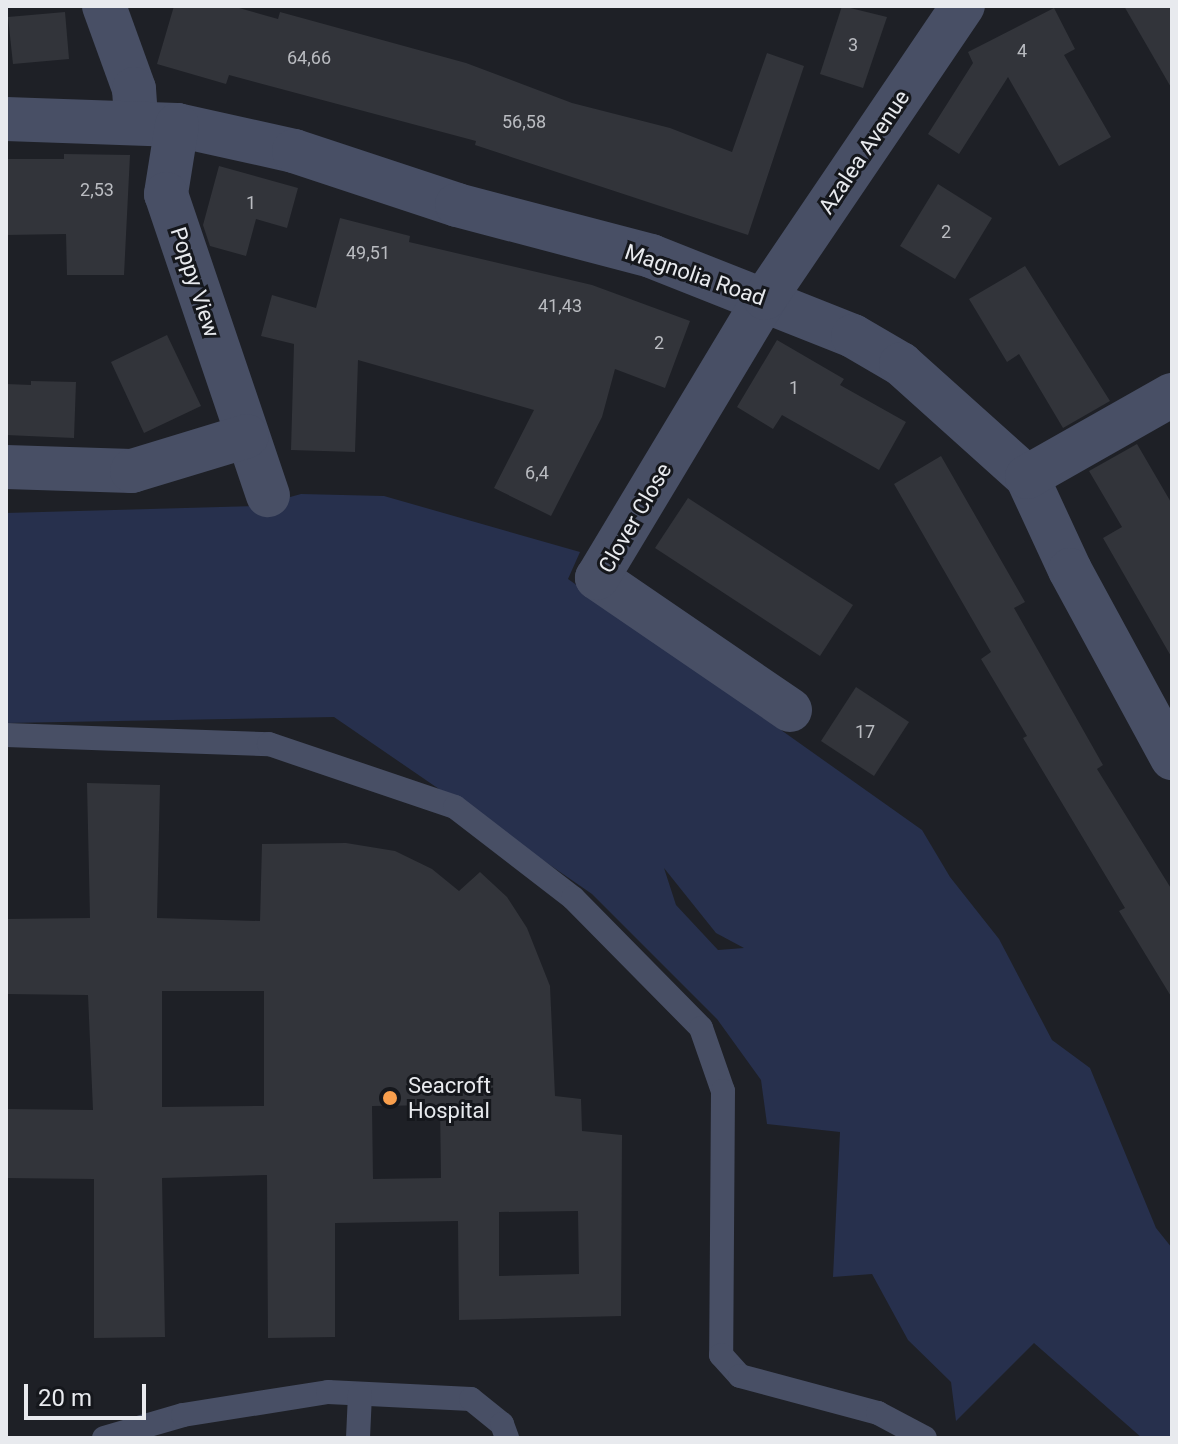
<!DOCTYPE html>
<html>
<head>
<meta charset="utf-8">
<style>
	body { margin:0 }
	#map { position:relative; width:1178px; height:1444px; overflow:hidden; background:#1e2026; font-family:Roboto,sans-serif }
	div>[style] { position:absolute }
	.green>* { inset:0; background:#27304d }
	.building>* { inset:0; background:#32343a }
	.service>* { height:24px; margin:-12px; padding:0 12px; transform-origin:12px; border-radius:12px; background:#484f65 }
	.minor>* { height:44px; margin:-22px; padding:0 22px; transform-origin:22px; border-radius:22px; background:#484f65 }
	.dots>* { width:22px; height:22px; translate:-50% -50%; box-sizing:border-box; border:4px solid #15171c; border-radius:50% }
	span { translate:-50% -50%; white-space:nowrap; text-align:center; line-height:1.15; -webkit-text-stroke:6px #15171c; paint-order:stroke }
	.number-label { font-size:18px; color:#babcc1 }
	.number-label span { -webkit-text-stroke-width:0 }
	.street-label { font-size:22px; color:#e8eaee }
	.poi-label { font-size:22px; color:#e8eaee }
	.left { translate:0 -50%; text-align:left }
	.frame { position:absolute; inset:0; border:8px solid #e8eaee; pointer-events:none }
	.scale { position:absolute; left:24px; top:1384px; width:122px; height:36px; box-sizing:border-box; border:4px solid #e8eaee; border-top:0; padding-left:10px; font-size:24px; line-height:28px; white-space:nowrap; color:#e8eaee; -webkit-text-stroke:6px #15171c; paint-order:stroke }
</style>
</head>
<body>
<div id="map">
	<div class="green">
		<i style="clip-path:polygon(evenodd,301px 494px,384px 496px,580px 552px,568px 579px,922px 830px,950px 877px,999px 939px,1052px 1040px,1090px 1068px,1156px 1228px,1172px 1248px,1172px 1438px,1142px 1438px,1034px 1343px,956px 1421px,951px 1382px,908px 1340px,872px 1274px,833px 1277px,840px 1132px,767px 1124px,761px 1080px,717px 1019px,592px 894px,334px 717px,6px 723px,6px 513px,258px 506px,301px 494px,664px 868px,716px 933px,744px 948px,718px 950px,676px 905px,664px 868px)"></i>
	</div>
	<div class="building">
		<i style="clip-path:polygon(174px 6px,232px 6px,278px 19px,280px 12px,466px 63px,572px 103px,670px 128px,732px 152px,767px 53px,804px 66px,748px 235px,475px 145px,476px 141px,229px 75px,226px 84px,157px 64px)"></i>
		<i style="clip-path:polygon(842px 6px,887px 17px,863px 88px,820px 74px)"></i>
		<i style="clip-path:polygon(1124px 6px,1172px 6px,1172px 89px)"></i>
		<i style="clip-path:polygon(1054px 8px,1075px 49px,1064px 55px,1111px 137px,1059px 166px,1008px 77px,959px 154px,928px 134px,973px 63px,968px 52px)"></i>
		<i style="clip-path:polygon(65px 12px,69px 59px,13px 64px,8px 17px)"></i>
		<i style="clip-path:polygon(64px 154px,130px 155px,124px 275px,67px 275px,66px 234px,6px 235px,6px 159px,64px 159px)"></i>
		<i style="clip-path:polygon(219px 166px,298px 188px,287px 228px,256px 219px,246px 256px,210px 246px,203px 225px)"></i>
		<i style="clip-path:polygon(938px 184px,992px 218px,955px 279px,900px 246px)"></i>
		<i style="clip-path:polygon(340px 218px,410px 236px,409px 242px,592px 285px,690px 321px,665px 388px,615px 369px,602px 417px,551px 516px,494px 488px,534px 410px,358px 360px,355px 452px,291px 450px,294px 344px,261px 336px,272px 295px,316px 308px)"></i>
		<i style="clip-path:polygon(1025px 266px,1110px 401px,1063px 428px,1019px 354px,1007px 362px,969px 299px)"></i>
		<i style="clip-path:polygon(167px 335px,201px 406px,144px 433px,111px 362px)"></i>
		<i style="clip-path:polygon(777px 340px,844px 379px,840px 385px,906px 422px,879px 470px,782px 415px,773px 429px,737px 407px)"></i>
		<i style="clip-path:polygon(31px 381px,76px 382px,74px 438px,6px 435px,6px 384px,31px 385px)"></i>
		<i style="clip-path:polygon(1137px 444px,1172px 504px,1172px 658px,1103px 538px,1122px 527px,1089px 471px)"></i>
		<i style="clip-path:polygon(941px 456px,1025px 602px,1014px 608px,1103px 765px,1097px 769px,1172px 890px,1172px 998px,1119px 911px,1125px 908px,1023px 738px,1027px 736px,981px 659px,991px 652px,894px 484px)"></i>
		<i style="clip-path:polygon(688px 498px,853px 605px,820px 656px,655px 548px)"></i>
		<i style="clip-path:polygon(856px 687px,909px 722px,874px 776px,821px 741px)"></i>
		<i style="clip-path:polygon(evenodd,87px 783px,160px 785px,157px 918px,260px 921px,262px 844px,346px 843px,395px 851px,432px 869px,459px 891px,480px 872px,507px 897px,527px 928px,550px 986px,555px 1096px,581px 1099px,582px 1131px,622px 1135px,621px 1316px,459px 1320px,458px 1221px,335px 1223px,335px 1337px,268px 1338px,267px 1175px,162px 1178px,165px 1337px,94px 1338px,94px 1179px,6px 1178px,6px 1109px,93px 1110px,88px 995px,6px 994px,6px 919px,90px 918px,87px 783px,162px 991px,264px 991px,264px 1106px,162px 1107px,162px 991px,87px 783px,440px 1105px,441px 1178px,373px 1179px,372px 1106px,440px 1105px,87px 783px,578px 1211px,579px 1274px,499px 1276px,499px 1212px,578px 1211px)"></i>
	</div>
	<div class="service">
		<i style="left:6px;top:735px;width:263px;rotate:2deg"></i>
		<i style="left:269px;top:744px;width:196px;rotate:18.7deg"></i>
		<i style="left:455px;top:807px;width:149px;rotate:37.6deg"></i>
		<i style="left:573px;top:898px;width:182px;rotate:45.4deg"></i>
		<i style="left:701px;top:1028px;width:67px;rotate:70.8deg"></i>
		<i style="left:723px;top:1091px;width:264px;rotate:90.4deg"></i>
		<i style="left:721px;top:1355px;width:28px;rotate:48deg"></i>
		<i style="left:740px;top:1376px;width:143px;rotate:15deg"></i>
		<i style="left:878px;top:1413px;width:53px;rotate:28deg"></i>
		<i style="left:104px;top:1438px;width:82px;rotate:-16.2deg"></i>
		<i style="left:183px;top:1415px;width:147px;rotate:-9deg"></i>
		<i style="left:328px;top:1392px;width:143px;rotate:2.8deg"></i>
		<i style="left:471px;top:1399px;width:40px;rotate:39deg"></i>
		<i style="left:502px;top:1424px;width:15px;rotate:70deg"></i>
		<i style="left:358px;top:1438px;width:44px;rotate:-87.4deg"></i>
	</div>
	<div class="minor">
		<i style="left:104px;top:6px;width:88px;rotate:70.1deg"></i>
		<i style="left:134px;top:89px;width:32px;rotate:86deg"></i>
		<i style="left:6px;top:119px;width:171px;rotate:2deg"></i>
		<i style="left:177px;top:125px;width:120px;rotate:12.5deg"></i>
		<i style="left:294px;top:151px;width:172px;rotate:18.3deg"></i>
		<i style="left:457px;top:205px;width:201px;rotate:14.7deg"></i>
		<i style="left:651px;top:256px;width:217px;rotate:21.6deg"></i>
		<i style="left:853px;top:336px;width:56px;rotate:30.3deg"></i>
		<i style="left:901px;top:364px;width:169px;rotate:41.9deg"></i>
		<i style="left:1027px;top:477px;width:102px;rotate:65.2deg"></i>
		<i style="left:1070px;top:570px;width:214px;rotate:61.5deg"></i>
		<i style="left:177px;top:125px;width:70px;rotate:99.1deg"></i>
		<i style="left:166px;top:194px;width:318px;rotate:71.3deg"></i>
		<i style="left:6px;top:467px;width:126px;rotate:1.8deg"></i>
		<i style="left:132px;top:471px;width:120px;rotate:-16.9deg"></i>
		<i style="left:1027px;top:477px;width:167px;rotate:-29.5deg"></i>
		<i style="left:790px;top:710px;width:234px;rotate:-145.6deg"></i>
		<i style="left:597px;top:578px;width:327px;rotate:-59deg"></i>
		<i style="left:765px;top:298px;width:353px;rotate:-55.9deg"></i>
	</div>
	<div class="dots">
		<i style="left:390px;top:1098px;background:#f99f4d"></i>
	</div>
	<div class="number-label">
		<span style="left:853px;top:45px">3</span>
		<span style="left:1022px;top:51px">4</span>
		<span style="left:309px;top:58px">64,66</span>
		<span style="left:524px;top:122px">56,58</span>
		<span style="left:97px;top:190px">2,53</span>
		<span style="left:251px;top:203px">1</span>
		<span style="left:946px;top:232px">2</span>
		<span style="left:368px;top:253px">49,51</span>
		<span style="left:560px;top:306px">41,43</span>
		<span style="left:659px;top:343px">2</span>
		<span style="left:794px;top:388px">1</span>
		<span style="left:537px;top:473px">6,4</span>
		<span style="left:865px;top:732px">17</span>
	</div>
	<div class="street-label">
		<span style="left:864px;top:152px;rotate:-56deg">Azalea Avenue</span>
		<span style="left:695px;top:275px;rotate:19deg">Magnolia Road</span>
		<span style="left:195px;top:282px;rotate:72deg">Poppy View</span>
		<span style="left:635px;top:518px;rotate:-60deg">Clover Close</span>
	</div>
	<div class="poi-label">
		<span class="left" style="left:408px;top:1098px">Seacroft<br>Hospital</span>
	</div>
	<div class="frame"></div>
	<div class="scale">20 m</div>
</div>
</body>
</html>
